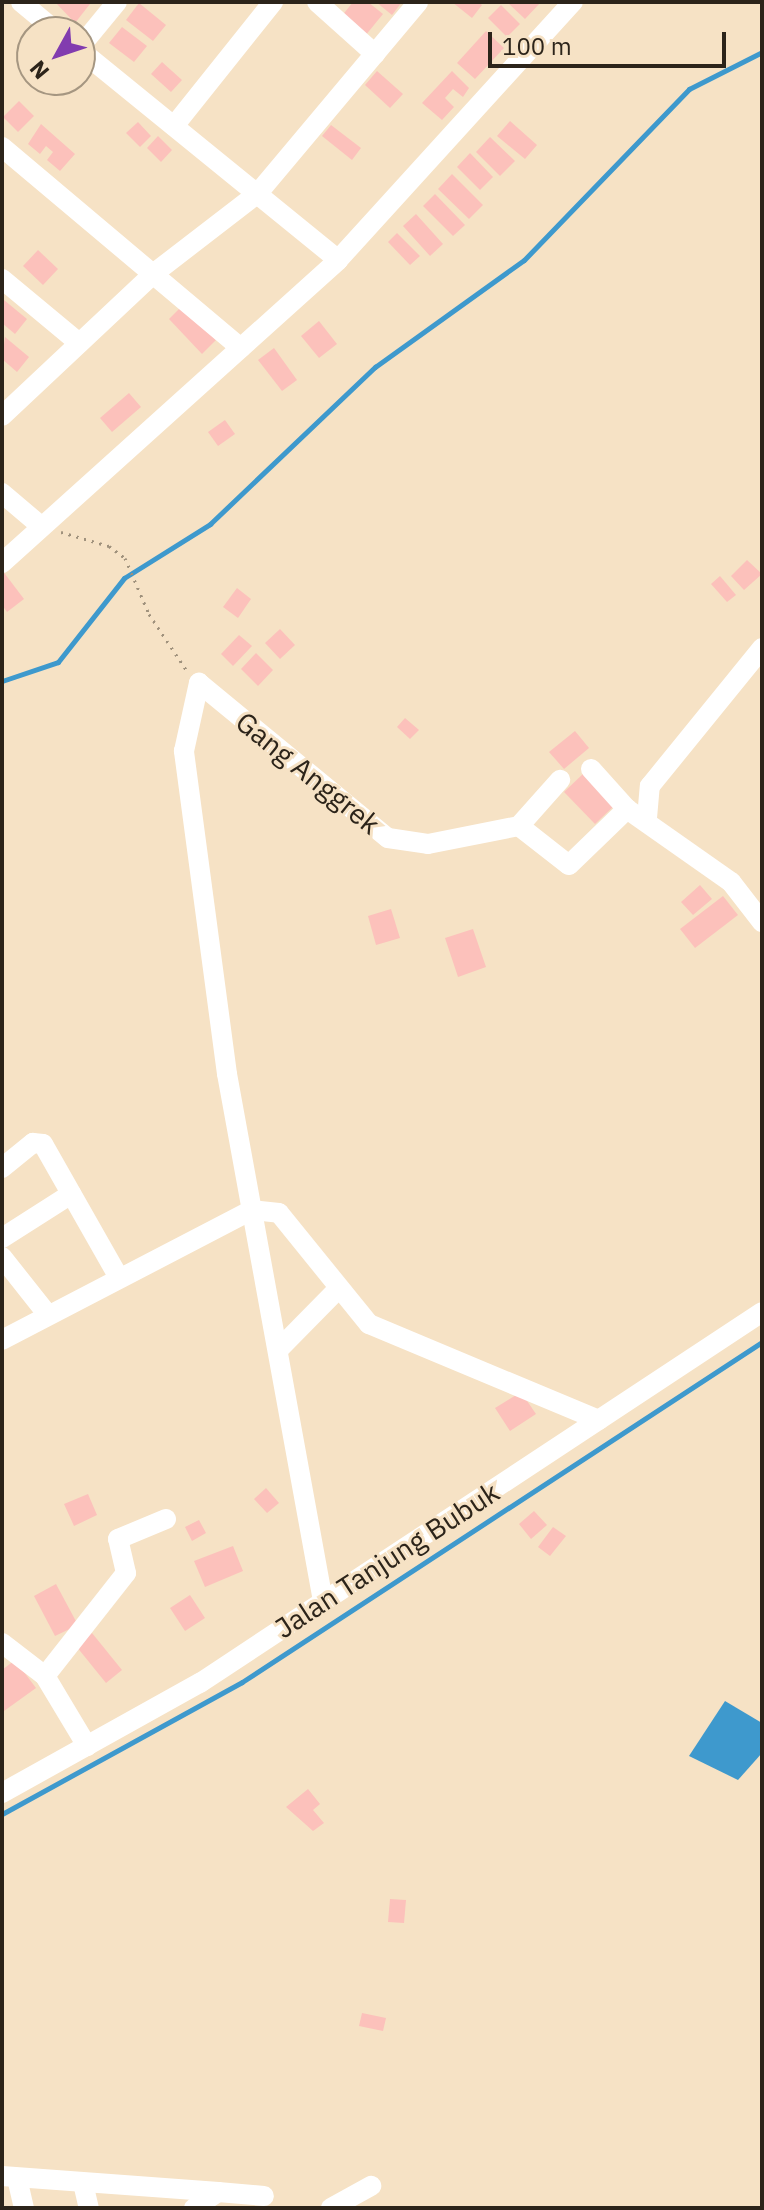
<!DOCTYPE html>
<html>
<head>
<meta charset="utf-8">
<style>
	body { margin:0 }
	#map { position:relative; width:764px; height:2210px; overflow:hidden; background:#f6e2c5; font-family:"IBM Plex Sans",sans-serif }
	div>[style] { position:absolute }
	.water>* { inset:0; background:#3e99cd }
	.stream>* { height:5px; margin:-2.5px; padding:0 2.5px; transform-origin:2.5px; border-radius:2.5px; background:#3e99cd }
	.building>* { inset:0; background:#fcc1bb }
	.path>* { height:3px; margin-top:-1.5px; transform-origin:0; background:repeating-linear-gradient(90deg,#9f917c 0 2px,transparent 0 8px) }
	.minor>* { height:20px; margin:-10px; padding:0 10px; transform-origin:10px; border-radius:10px; background:#fff }
	span { translate:-50% -50%; white-space:nowrap; text-align:center; line-height:1.15; -webkit-text-stroke:6px #f6e2c5; paint-order:stroke }
	.street-label { font-size:28px; color:#2c241a }
	.frame { position:absolute; inset:0; border:4px solid #2c241a; pointer-events:none }
	.north { position:absolute; left:16px; top:16px; width:80px; height:80px; box-sizing:border-box; background:#f6e2c5; border:2px solid #a59681; border-radius:50%; rotate:230deg; font-size:22px; font-weight:700; line-height:32px; text-align:center; color:#2c241a }
	.north::after { content:''; display:block; margin:auto; width:28px; height:36px; background:#823caf; clip-path:polygon(50% 0,100% 100%,50% 72%,0 100%) }
	.scale { position:absolute; left:488px; top:32px; width:238px; height:36px; box-sizing:border-box; border:4px solid #2c241a; border-top:0; padding-left:10px; font-size:24px; line-height:28px; white-space:nowrap; color:#2c241a; -webkit-text-stroke:6px #f6e2c5; paint-order:stroke }
</style>
</head>
<body>
<div id="map">
	<div class="water">
		<i style="clip-path:polygon(725px 1701px,762px 1723px,762px 1753px,738px 1780px,689px 1756px)"></i>
	</div>
	<div class="stream">
		<i style="left:2px;top:681px;width:59px;rotate:-18.7deg"></i>
		<i style="left:58px;top:662px;width:107px;rotate:-51.8deg"></i>
		<i style="left:124px;top:578px;width:102px;rotate:-32.1deg"></i>
		<i style="left:210px;top:524px;width:228px;rotate:-43.6deg"></i>
		<i style="left:375px;top:367px;width:183px;rotate:-35.7deg"></i>
		<i style="left:524px;top:260px;width:238px;rotate:-46deg"></i>
		<i style="left:689px;top:89px;width:82px;rotate:-26.9deg"></i>
		<i style="left:2px;top:1814px;width:274px;rotate:-28.8deg"></i>
		<i style="left:242px;top:1682px;width:621px;rotate:-33.18deg"></i>
	</div>
	<div class="building">
		<i style="clip-path:polygon(55px 2px,88px 2px,90px 4px,75px 23px)"></i>
		<i style="clip-path:polygon(353px 2px,368px 2px,383px 14px,365px 36px,341px 17px)"></i>
		<i style="clip-path:polygon(376px 2px,402px 2px,392px 15px)"></i>
		<i style="clip-path:polygon(452px 2px,478px 2px,482px 5px,472px 18px)"></i>
		<i style="clip-path:polygon(507px 2px,541px 2px,525px 19px)"></i>
		<i style="clip-path:polygon(139px 3px,166px 25px,153px 41px,126px 20px)"></i>
		<i style="clip-path:polygon(501px 5px,520px 24px,507px 37px,488px 18px)"></i>
		<i style="clip-path:polygon(122px 27px,147px 46px,134px 62px,109px 43px)"></i>
		<i style="clip-path:polygon(486px 31px,504px 48px,475px 79px,457px 63px)"></i>
		<i style="clip-path:polygon(162px 62px,182px 80px,171px 92px,151px 74px)"></i>
		<i style="clip-path:polygon(377px 71px,403px 94px,390px 108px,365px 85px)"></i>
		<i style="clip-path:polygon(452px 71px,469px 88px,463px 97px,453px 89px,445px 98px,454px 107px,442px 120px,422px 103px)"></i>
		<i style="clip-path:polygon(19px 101px,34px 116px,18px 132px,3px 117px)"></i>
		<i style="clip-path:polygon(510px 121px,537px 145px,525px 159px,497px 136px)"></i>
		<i style="clip-path:polygon(138px 122px,151px 136px,140px 147px,126px 133px)"></i>
		<i style="clip-path:polygon(41px 124px,75px 154px,60px 171px,47px 160px,53px 152px,46px 146px,40px 154px,28px 144px)"></i>
		<i style="clip-path:polygon(331px 125px,361px 148px,352px 160px,322px 136px)"></i>
		<i style="clip-path:polygon(158px 136px,172px 150px,161px 162px,147px 148px)"></i>
		<i style="clip-path:polygon(490px 137px,515px 161px,500px 176px,476px 152px)"></i>
		<i style="clip-path:polygon(470px 153px,493px 177px,480px 190px,457px 167px)"></i>
		<i style="clip-path:polygon(452px 174px,483px 205px,469px 219px,438px 189px)"></i>
		<i style="clip-path:polygon(435px 194px,465px 225px,453px 236px,423px 206px)"></i>
		<i style="clip-path:polygon(416px 214px,443px 244px,430px 256px,403px 226px)"></i>
		<i style="clip-path:polygon(397px 233px,420px 256px,410px 265px,388px 242px)"></i>
		<i style="clip-path:polygon(38px 250px,58px 269px,43px 285px,23px 266px)"></i>
		<i style="clip-path:polygon(4px 300px,27px 319px,15px 334px,2px 323px)"></i>
		<i style="clip-path:polygon(183px 305px,216px 340px,202px 354px,169px 319px)"></i>
		<i style="clip-path:polygon(319px 321px,337px 344px,319px 358px,301px 336px)"></i>
		<i style="clip-path:polygon(5px 337px,29px 357px,17px 372px,2px 359px)"></i>
		<i style="clip-path:polygon(274px 348px,297px 380px,282px 391px,258px 360px)"></i>
		<i style="clip-path:polygon(129px 393px,141px 407px,112px 432px,100px 418px)"></i>
		<i style="clip-path:polygon(225px 420px,235px 434px,218px 446px,208px 432px)"></i>
		<i style="clip-path:polygon(747px 560px,762px 574px,744px 590px,731px 576px)"></i>
		<i style="clip-path:polygon(2px 570px,24px 599px,7px 612px,2px 605px)"></i>
		<i style="clip-path:polygon(720px 576px,736px 595px,727px 602px,711px 584px)"></i>
		<i style="clip-path:polygon(237px 588px,251px 599px,238px 618px,223px 607px)"></i>
		<i style="clip-path:polygon(280px 629px,295px 645px,280px 659px,265px 643px)"></i>
		<i style="clip-path:polygon(239px 635px,252px 646px,233px 666px,221px 654px)"></i>
		<i style="clip-path:polygon(256px 653px,273px 670px,258px 686px,241px 669px)"></i>
		<i style="clip-path:polygon(405px 718px,419px 730px,410px 739px,397px 727px)"></i>
		<i style="clip-path:polygon(575px 731px,589px 748px,564px 769px,549px 752px)"></i>
		<i style="clip-path:polygon(585px 772px,615px 805px,595px 824px,564px 792px)"></i>
		<i style="clip-path:polygon(700px 885px,712px 899px,693px 915px,681px 902px)"></i>
		<i style="clip-path:polygon(723px 896px,738px 915px,695px 948px,680px 929px)"></i>
		<i style="clip-path:polygon(391px 909px,400px 938px,376px 945px,368px 916px)"></i>
		<i style="clip-path:polygon(473px 929px,486px 967px,458px 977px,445px 938px)"></i>
		<i style="clip-path:polygon(521px 1392px,536px 1414px,510px 1431px,495px 1408px)"></i>
		<i style="clip-path:polygon(266px 1488px,279px 1503px,267px 1513px,254px 1499px)"></i>
		<i style="clip-path:polygon(88px 1494px,97px 1515px,74px 1526px,64px 1504px)"></i>
		<i style="clip-path:polygon(534px 1511px,547px 1525px,531px 1539px,519px 1524px)"></i>
		<i style="clip-path:polygon(199px 1520px,206px 1533px,192px 1541px,185px 1527px)"></i>
		<i style="clip-path:polygon(553px 1527px,566px 1536px,550px 1556px,538px 1547px)"></i>
		<i style="clip-path:polygon(233px 1546px,243px 1571px,205px 1587px,194px 1561px)"></i>
		<i style="clip-path:polygon(56px 1584px,78px 1625px,55px 1636px,34px 1596px)"></i>
		<i style="clip-path:polygon(190px 1595px,205px 1618px,185px 1631px,170px 1608px)"></i>
		<i style="clip-path:polygon(92px 1633px,122px 1670px,106px 1683px,76px 1646px)"></i>
		<i style="clip-path:polygon(15px 1660px,36px 1688px,4px 1711px,2px 1670px)"></i>
		<i style="clip-path:polygon(308px 1789px,320px 1804px,313px 1810px,324px 1823px,313px 1831px,286px 1807px)"></i>
		<i style="clip-path:polygon(390px 1899px,406px 1900px,404px 1923px,388px 1922px)"></i>
		<i style="clip-path:polygon(362px 2013px,386px 2018px,383px 2031px,359px 2026px)"></i>
	</div>
	<div class="path">
		<i style="left:61px;top:532px;width:50px;rotate:16.3deg"></i>
		<i style="left:109px;top:546px;width:20px;rotate:37deg"></i>
		<i style="left:125px;top:558px;width:61px;rotate:66.8deg"></i>
		<i style="left:149px;top:614px;width:69px;rotate:56.3deg"></i>
	</div>
	<div class="minor">
		<i style="left:21px;top:2px;width:47px;rotate:39.8deg"></i>
		<i style="left:317px;top:2px;width:78px;rotate:41.9deg"></i>
		<i style="left:80px;top:47px;width:58px;rotate:-50.6deg"></i>
		<i style="left:80px;top:50px;width:333px;rotate:39.1deg"></i>
		<i style="left:174px;top:126px;width:159px;rotate:-51.4deg"></i>
		<i style="left:2px;top:147px;width:312px;rotate:40.1deg"></i>
		<i style="left:2px;top:279px;width:99px;rotate:39.7deg"></i>
		<i style="left:2px;top:416px;width:207px;rotate:-43.2deg"></i>
		<i style="left:153px;top:274px;width:133px;rotate:-37.6deg"></i>
		<i style="left:258px;top:193px;width:249px;rotate:-50deg"></i>
		<i style="left:2px;top:493px;width:52px;rotate:40.4deg"></i>
		<i style="left:2px;top:563px;width:452px;rotate:-42deg"></i>
		<i style="left:338px;top:260px;width:349px;rotate:-47.7deg"></i>
		<i style="left:591px;top:769px;width:54px;rotate:48deg"></i>
		<i style="left:647px;top:818px;width:32px;rotate:-85deg"></i>
		<i style="left:650px;top:786px;width:178px;rotate:-50.9deg"></i>
		<i style="left:519px;top:826px;width:63px;rotate:38deg"></i>
		<i style="left:569px;top:865px;width:81px;rotate:-44deg"></i>
		<i style="left:627px;top:809px;width:127px;rotate:35.1deg"></i>
		<i style="left:731px;top:882px;width:51px;rotate:52.2deg"></i>
		<i style="left:519px;top:826px;width:62px;rotate:-48.3deg"></i>
		<i style="left:2px;top:1168px;width:40px;rotate:-39deg"></i>
		<i style="left:33px;top:1143px;width:10px;rotate:6deg"></i>
		<i style="left:43px;top:1144px;width:152px;rotate:60.4deg"></i>
		<i style="left:2px;top:1238px;width:82px;rotate:-32.5deg"></i>
		<i style="left:2px;top:1257px;width:74px;rotate:51.6deg"></i>
		<i style="left:2px;top:1340px;width:282px;rotate:-27.5deg"></i>
		<i style="left:252px;top:1210px;width:27px;rotate:6deg"></i>
		<i style="left:279px;top:1213px;width:143px;rotate:51deg"></i>
		<i style="left:369px;top:1324px;width:249px;rotate:22.7deg"></i>
		<i style="left:278px;top:1350px;width:86px;rotate:-45.5deg"></i>
		<i style="left:323px;top:1601px;width:536px;rotate:-100.32deg"></i>
		<i style="left:227px;top:1074px;width:326px;rotate:-97.6deg"></i>
		<i style="left:184px;top:751px;width:70px;rotate:-77.6deg"></i>
		<i style="left:199px;top:683px;width:244px;rotate:39.4deg"></i>
		<i style="left:388px;top:838px;width:40px;rotate:8.5deg"></i>
		<i style="left:428px;top:844px;width:93px;rotate:-11.2deg"></i>
		<i style="left:2px;top:1643px;width:54px;rotate:37.5deg"></i>
		<i style="left:45px;top:1676px;width:82px;rotate:59deg"></i>
		<i style="left:45px;top:1676px;width:131px;rotate:-51.8deg"></i>
		<i style="left:126px;top:1573px;width:35px;rotate:-103deg"></i>
		<i style="left:118px;top:1539px;width:52px;rotate:-22.6deg"></i>
		<i style="left:2px;top:1793px;width:227px;rotate:-29.1deg"></i>
		<i style="left:200px;top:1683px;width:673px;rotate:-33.43deg"></i>
		<i style="left:2px;top:2176px;width:217px;rotate:4.2deg"></i>
		<i style="left:218px;top:2192px;width:29px;rotate:146deg"></i>
		<i style="left:17px;top:2178px;width:31px;rotate:77deg"></i>
		<i style="left:83px;top:2183px;width:26px;rotate:77deg"></i>
		<i style="left:218px;top:2192px;width:46px;rotate:5deg"></i>
		<i style="left:331px;top:2208px;width:46px;rotate:-28.8deg"></i>
	</div>
	<div class="street-label">
		<span style="left:308px;top:773px;rotate:39deg">Gang Anggrek</span>
		<span style="left:387px;top:1560px;rotate:-33deg">Jalan Tanjung Bubuk</span>
	</div>
	<div class="frame"></div>
	<div class="north">N</div>
	<div class="scale">100 m</div>
</div>
</body>
</html>
